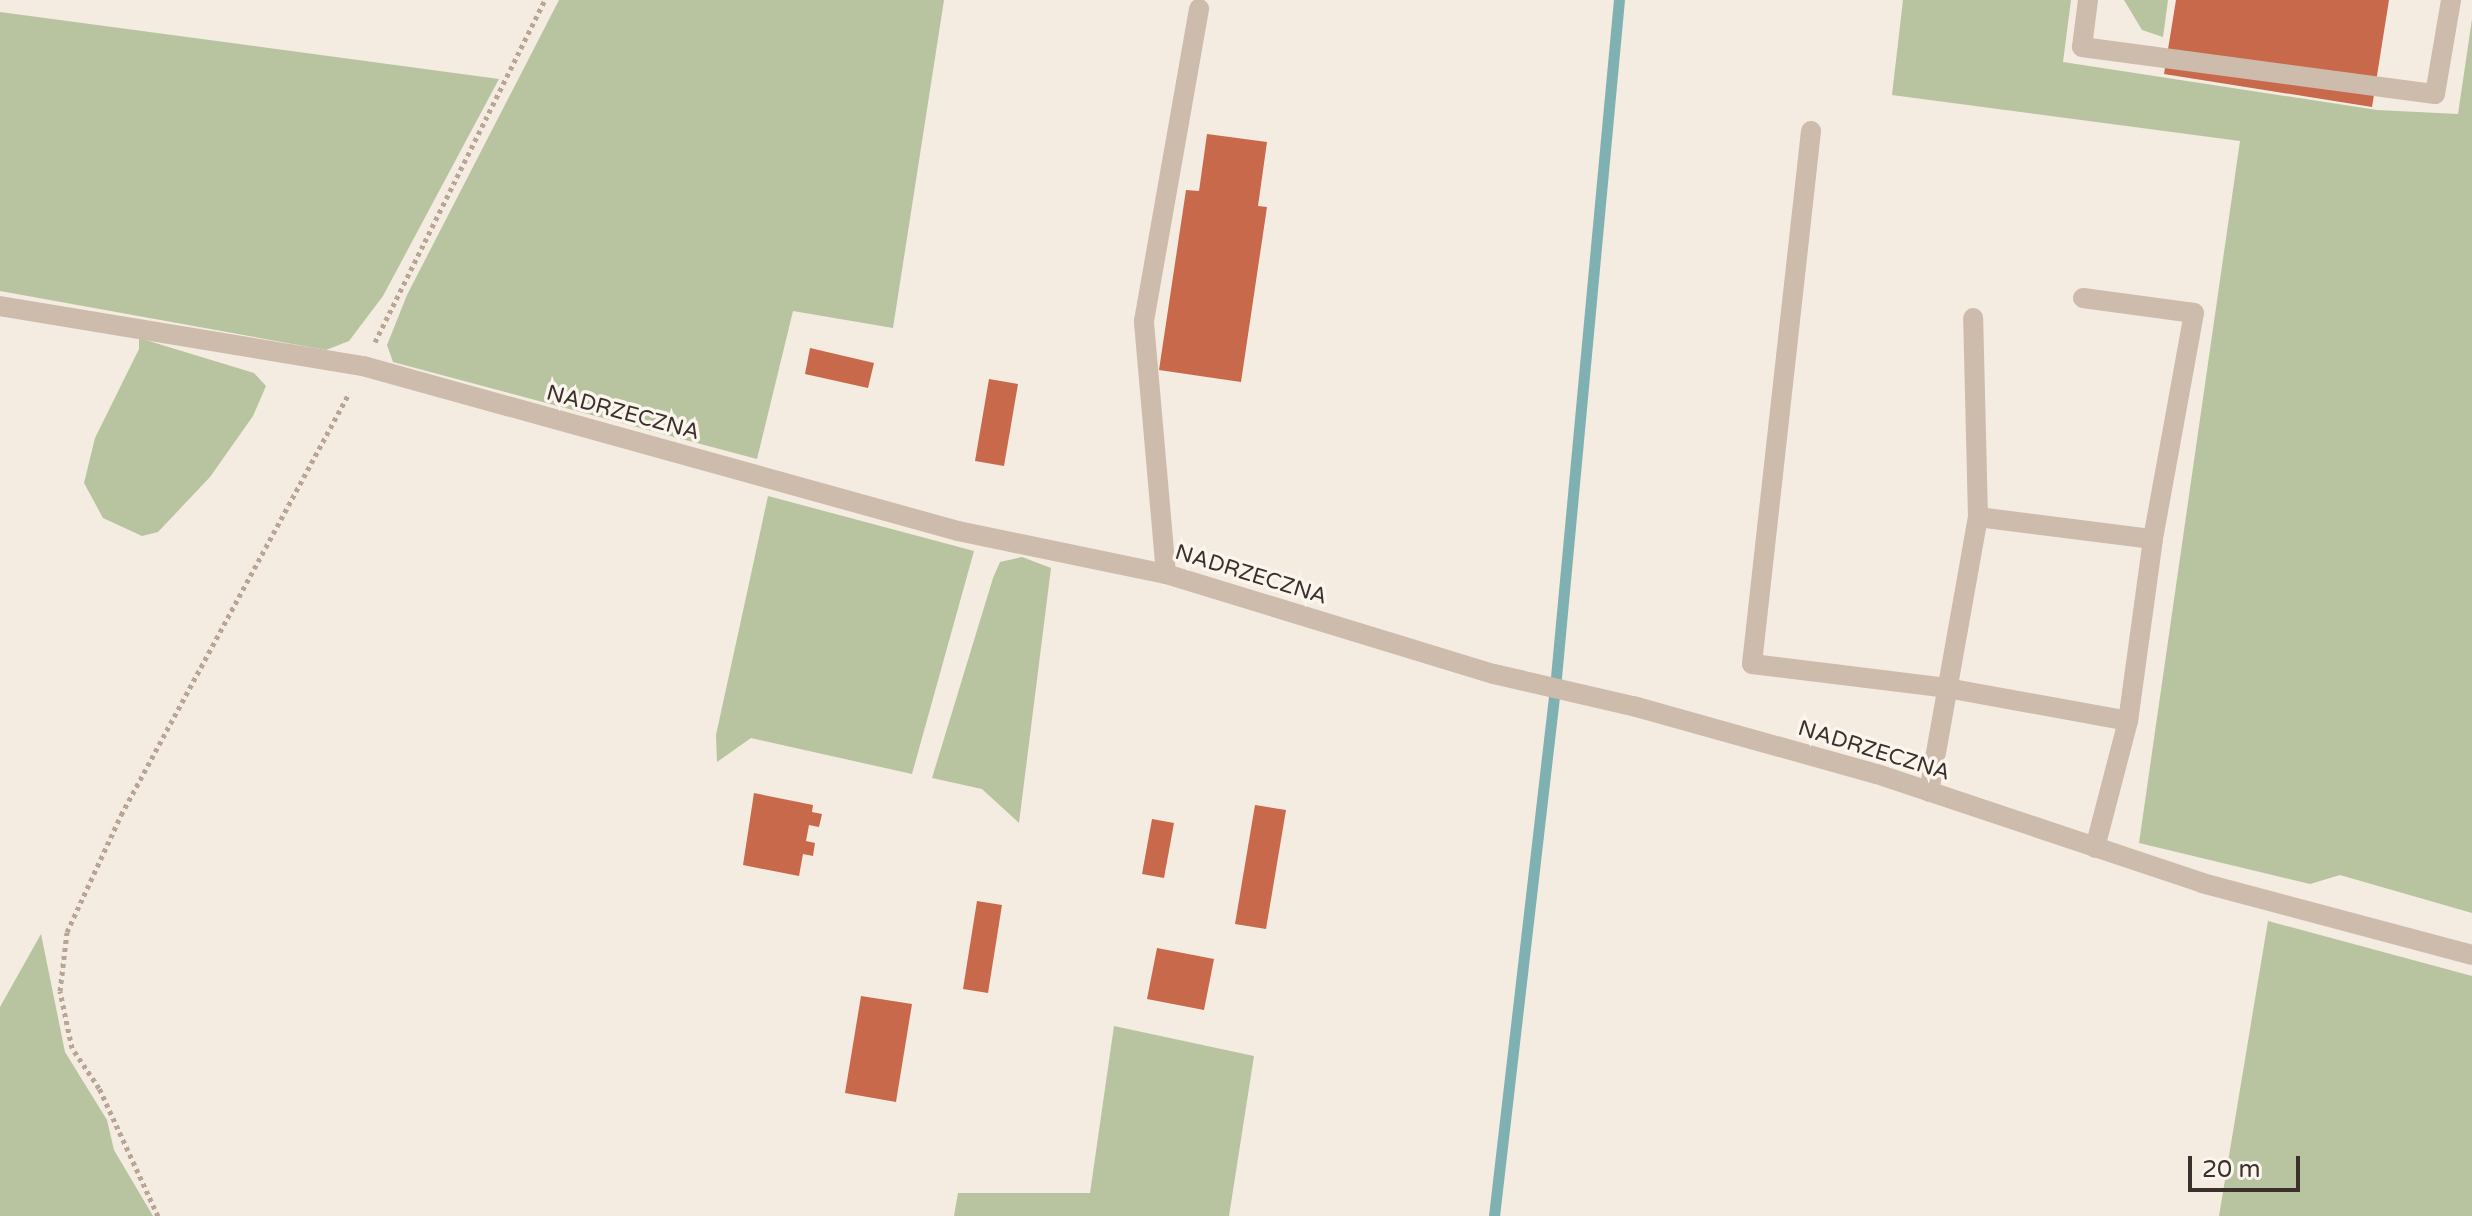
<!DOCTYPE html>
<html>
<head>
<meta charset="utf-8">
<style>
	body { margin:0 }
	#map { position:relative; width:2472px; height:1216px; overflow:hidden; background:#f4ebe1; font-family:"Varela Round",sans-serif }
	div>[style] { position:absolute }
	.green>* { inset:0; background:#b8c4a0 }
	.stream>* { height:11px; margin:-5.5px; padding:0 5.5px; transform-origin:5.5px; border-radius:5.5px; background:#7fb0b2 }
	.building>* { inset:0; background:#c8694b }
	.path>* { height:5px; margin-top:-2.5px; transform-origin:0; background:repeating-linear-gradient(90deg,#b9a596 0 4px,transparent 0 8px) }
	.minor>* { height:20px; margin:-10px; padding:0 10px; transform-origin:10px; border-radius:10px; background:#cdbbac }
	span { translate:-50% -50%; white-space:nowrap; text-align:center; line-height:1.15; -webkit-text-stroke:7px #fbf5ee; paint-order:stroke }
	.street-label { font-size:22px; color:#3b302b }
	.scale { position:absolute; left:2188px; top:1156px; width:112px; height:36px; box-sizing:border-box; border:4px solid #3b302b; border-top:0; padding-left:10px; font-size:24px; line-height:28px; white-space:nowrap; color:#3b302b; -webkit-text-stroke:6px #fbf5ee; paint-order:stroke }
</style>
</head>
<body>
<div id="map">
	<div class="green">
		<i style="clip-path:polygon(559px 0,944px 0,893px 328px,793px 311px,757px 459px,393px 362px,387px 345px,407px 295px)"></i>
		<i style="clip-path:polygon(1903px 0,2071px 0,2063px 62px,2377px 110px,2458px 114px,2472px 19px,2472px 913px,2340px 875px,2310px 884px,2139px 843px,2240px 141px,1892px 95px)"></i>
		<i style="clip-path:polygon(2124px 0,2168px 0,2163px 37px,2142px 30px)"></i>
		<i style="clip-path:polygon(0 12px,499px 79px,383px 296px,349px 341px,326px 350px,0 291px)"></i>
		<i style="clip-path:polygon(139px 338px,254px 373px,266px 386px,253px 416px,210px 477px,158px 532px,142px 536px,103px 518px,84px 483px,95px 438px,139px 349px)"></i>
		<i style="clip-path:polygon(768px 496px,974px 551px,912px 774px,751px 738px,717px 762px,716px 735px)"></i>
		<i style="clip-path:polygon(1022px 557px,1051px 568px,1019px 823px,982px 789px,932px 778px,993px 578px,1000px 562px)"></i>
		<i style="clip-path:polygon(2268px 921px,2472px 976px,2472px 1216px,2219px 1216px)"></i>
		<i style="clip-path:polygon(41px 934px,65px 1052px,107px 1120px,114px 1150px,153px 1216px,0 1216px,0 1007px)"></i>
		<i style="clip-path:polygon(1114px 1026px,1254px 1056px,1229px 1216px,954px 1216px,958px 1193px,1090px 1193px)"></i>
	</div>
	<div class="stream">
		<i style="left:1494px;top:1216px;width:532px;rotate:-83.41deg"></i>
		<i style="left:1555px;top:688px;width:691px;rotate:-84.69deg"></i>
	</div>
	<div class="building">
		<i style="clip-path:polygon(2176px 0,2389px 0,2372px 107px,2164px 74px)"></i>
		<i style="clip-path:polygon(1207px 134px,1267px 142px,1258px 206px,1267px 207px,1241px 382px,1159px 370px,1186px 190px,1199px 191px)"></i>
		<i style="clip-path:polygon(810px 348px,874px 363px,868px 388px,805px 374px)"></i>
		<i style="clip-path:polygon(989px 379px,1018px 384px,1004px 466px,975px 461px)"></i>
		<i style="clip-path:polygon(754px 793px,813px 805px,812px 812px,822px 814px,819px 827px,809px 825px,806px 841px,815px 843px,813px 856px,803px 854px,799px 876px,743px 865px)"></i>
		<i style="clip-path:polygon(1255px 805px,1286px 810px,1266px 929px,1235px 924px)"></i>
		<i style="clip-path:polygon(1152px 819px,1174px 823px,1164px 878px,1142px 874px)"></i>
		<i style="clip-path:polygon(977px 901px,1002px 905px,988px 993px,963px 989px)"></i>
		<i style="clip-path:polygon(1157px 948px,1214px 959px,1204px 1010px,1147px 999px)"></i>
		<i style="clip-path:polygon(861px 996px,912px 1004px,896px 1102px,845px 1093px)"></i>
	</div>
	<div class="path">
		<i style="left:375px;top:342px;width:382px;rotate:-63.6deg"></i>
		<i style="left:158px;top:1216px;width:141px;rotate:-114.7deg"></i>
		<i style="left:99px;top:1088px;width:48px;rotate:-124deg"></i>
		<i style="left:72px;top:1048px;width:58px;rotate:-101.9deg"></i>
		<i style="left:60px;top:991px;width:59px;rotate:-83.2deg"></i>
		<i style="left:67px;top:932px;width:129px;rotate:-65.2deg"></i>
		<i style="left:121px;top:815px;width:480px;rotate:-61.6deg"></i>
	</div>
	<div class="minor">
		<i style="left:2088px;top:0;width:47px;rotate:97.3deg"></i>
		<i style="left:2082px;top:47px;width:356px;rotate:7.6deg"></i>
		<i style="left:2435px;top:94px;width:95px;rotate:-80.3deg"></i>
		<i style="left:1811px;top:131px;width:536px;rotate:96.32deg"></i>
		<i style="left:1752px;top:664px;width:196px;rotate:7deg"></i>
		<i style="left:1947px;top:688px;width:184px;rotate:10.3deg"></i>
		<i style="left:2083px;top:298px;width:112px;rotate:7.7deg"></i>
		<i style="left:2194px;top:313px;width:230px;rotate:100.3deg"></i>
		<i style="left:2153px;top:539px;width:184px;rotate:97.8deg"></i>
		<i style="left:2128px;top:721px;width:131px;rotate:104.6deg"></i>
		<i style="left:0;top:306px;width:368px;rotate:9.4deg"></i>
		<i style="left:363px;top:366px;width:617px;rotate:15.5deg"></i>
		<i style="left:958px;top:531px;width:212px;rotate:11.7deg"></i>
		<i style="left:1166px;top:574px;width:343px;rotate:17deg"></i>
		<i style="left:1494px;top:674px;width:143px;rotate:13deg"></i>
		<i style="left:1633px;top:706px;width:253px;rotate:15.6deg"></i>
		<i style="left:1877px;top:774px;width:343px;rotate:18.5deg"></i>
		<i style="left:2202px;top:883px;width:279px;rotate:14.9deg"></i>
		<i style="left:1978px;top:517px;width:176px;rotate:7.2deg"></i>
		<i style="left:1166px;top:574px;width:254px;rotate:-95deg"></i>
		<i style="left:1144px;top:321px;width:317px;rotate:-80deg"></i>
		<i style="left:1929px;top:792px;width:279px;rotate:-79.9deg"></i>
		<i style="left:1978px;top:517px;width:199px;rotate:-91.4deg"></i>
	</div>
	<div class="street-label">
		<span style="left:623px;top:413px;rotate:15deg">NADRZECZNA</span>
		<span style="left:1251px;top:575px;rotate:17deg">NADRZECZNA</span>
		<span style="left:1874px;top:751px;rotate:17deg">NADRZECZNA</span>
	</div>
	<div class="scale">20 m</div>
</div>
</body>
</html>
